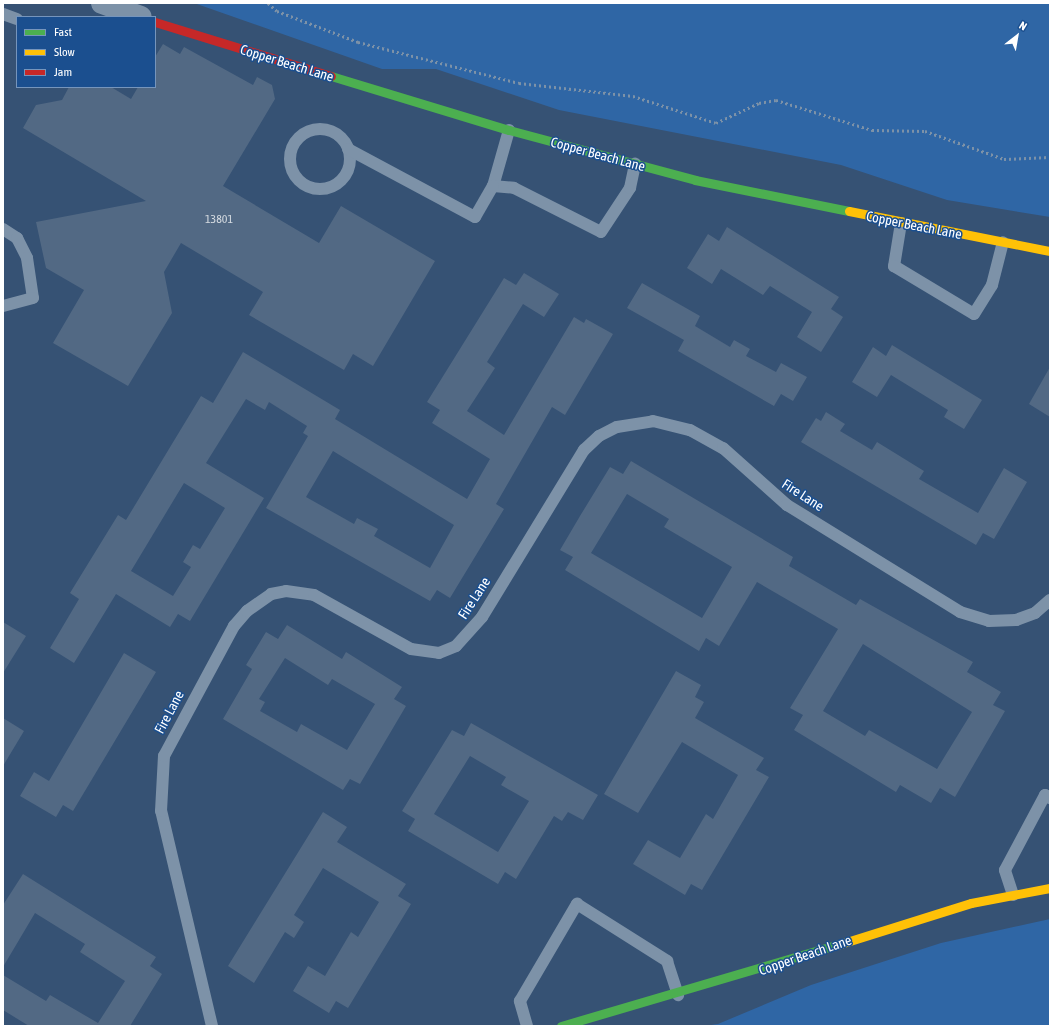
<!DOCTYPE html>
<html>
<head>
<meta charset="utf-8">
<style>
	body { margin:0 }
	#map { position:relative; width:1053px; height:1029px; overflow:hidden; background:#365274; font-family:"Asap Condensed",sans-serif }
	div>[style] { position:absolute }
	.green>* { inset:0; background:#2f66a5 }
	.building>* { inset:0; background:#526984 }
	.path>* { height:2.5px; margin-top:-1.25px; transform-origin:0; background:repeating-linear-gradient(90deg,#7d92a8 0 2px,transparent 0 5px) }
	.lane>* { height:12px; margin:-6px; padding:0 6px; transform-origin:6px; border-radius:6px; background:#7d92a8 }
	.lane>.ring { margin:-6px; padding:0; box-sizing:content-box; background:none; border:12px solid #7d92a8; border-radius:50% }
	.street>* { height:22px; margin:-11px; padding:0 11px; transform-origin:11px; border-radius:11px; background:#7d92a8 }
	.fast>* { height:9px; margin:-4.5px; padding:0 4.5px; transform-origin:4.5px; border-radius:4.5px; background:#4caf50 }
	.slow>* { height:9px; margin:-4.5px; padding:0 4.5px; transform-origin:4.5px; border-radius:4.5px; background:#ffc107 }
	.jam>* { height:9px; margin:-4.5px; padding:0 4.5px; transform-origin:4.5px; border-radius:4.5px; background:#c62828 }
	span { translate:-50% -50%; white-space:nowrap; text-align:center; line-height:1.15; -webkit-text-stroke:3px #1b4f8f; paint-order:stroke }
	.number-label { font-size:12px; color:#d4dae0 }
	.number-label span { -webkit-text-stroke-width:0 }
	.street-label { font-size:14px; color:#fff }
	.frame { position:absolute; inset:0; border:4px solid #fff; pointer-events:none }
	.legend { position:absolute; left:16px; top:16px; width:140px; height:72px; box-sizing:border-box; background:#1b4f8f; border:1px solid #7695bc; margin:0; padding:5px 7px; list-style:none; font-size:12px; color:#fff }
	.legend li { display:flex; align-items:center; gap:8px; height:20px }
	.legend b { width:20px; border:1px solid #7695bc }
	.north { position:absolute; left:997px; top:16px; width:40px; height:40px; -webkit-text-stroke:3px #1b4f8f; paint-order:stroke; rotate:31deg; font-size:11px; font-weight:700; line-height:16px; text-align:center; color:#fff }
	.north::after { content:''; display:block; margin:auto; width:14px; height:18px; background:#fff; clip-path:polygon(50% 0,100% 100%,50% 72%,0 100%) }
</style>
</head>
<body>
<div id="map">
	<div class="green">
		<i style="clip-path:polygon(194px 3px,1050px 3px,1050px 217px,947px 200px,841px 165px,559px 110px,436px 69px,382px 69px)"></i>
		<i style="clip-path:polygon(1050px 919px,1050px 1026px,704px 1026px,718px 1024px,811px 985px,941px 943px)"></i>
	</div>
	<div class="building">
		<i style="clip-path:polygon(163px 44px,180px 54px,184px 47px,253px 85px,257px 77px,272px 85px,275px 99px,223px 186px,319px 243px,341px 206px,435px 261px,373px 366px,353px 354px,344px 370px,249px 315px,263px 292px,181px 243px,164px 272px,172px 313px,128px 386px,53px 343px,84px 290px,46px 268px,36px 222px,146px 201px,23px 128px,36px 105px,62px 100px,69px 87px,111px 87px,131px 99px,138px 87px,155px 87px,155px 57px)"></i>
		<i style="clip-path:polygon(727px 227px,839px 297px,831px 309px,843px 317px,821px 352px,797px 337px,812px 312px,770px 286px,763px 295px,721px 269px,712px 284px,687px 268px,708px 234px,719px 241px)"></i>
		<i style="clip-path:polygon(evenodd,524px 273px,559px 294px,544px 317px,523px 304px,487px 362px,495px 368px,467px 411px,504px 435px,574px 317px,584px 323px,586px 319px,613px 334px,565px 415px,552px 407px,496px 504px,504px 509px,450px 598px,437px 590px,430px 601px,266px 508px,308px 436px,303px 433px,307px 426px,269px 402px,265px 410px,246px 399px,206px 463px,264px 498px,190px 621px,178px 614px,170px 627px,116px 594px,74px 663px,50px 648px,79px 599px,70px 593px,118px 515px,126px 520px,201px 396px,213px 403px,243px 352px,340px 410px,335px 419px,467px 499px,490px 459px,432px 423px,440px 410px,427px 402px,504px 278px,516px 285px,524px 273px,333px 451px,454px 525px,430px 568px,374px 536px,378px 529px,357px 518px,354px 524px,306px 497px,333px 451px,524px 273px,184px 483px,225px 508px,200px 549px,193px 545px,183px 562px,191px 567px,173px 596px,131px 571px,184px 483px)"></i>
		<i style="clip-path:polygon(642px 283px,700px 316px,695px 326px,730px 347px,734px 340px,750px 349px,746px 356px,776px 372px,781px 363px,807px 377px,793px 401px,781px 394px,774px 406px,678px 351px,684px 340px,627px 308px)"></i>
		<i style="clip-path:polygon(892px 345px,982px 400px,964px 429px,944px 417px,948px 410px,891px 375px,877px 397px,852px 382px,873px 347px,886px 356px)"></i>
		<i style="clip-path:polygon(1050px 367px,1050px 417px,1029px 404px)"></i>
		<i style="clip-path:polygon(826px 412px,845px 424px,840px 431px,872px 450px,877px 442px,924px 471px,919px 479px,978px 513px,1004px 468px,1027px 482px,994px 539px,983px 533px,976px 545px,801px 442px,816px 418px,821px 421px)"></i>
		<i style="clip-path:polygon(evenodd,631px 461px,793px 557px,789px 566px,856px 605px,860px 599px,973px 662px,967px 672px,1001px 692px,993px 705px,1005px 711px,955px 797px,940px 788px,931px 803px,900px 785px,896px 792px,794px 730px,803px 715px,790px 708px,838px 629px,757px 582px,719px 646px,706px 638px,699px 651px,565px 570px,573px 557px,560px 550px,580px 516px,610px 467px,623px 474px,631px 461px,627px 494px,669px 519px,664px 527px,732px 567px,702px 618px,591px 553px,627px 494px,631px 461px,863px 644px,972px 712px,937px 769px,869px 730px,865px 736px,823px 711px,863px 644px)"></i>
		<i style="clip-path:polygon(3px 622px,26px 636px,3px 673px)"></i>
		<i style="clip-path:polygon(evenodd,287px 625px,342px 659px,346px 652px,402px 687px,394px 699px,406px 706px,360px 784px,350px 779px,343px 790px,223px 719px,252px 669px,246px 665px,266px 632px,278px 639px,287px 625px,285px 658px,328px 685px,332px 679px,375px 704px,347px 750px,301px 724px,297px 732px,260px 711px,265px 702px,259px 699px,285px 658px)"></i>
		<i style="clip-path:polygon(124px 653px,156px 672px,73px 811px,63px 805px,56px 817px,20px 796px,34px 772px,49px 781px)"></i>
		<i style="clip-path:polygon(676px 671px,701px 685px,695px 697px,704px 702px,695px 718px,764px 758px,756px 770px,769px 777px,702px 890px,691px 884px,685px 895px,633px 864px,648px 840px,680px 858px,706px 814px,713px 819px,738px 775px,682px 742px,638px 813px,604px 794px)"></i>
		<i style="clip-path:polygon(3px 718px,24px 731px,3px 766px)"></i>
		<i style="clip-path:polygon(evenodd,471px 723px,598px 795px,583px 820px,568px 812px,562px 821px,554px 816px,516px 879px,505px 872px,498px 884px,408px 831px,415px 819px,402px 811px,452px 730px,464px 736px,471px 723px,470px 756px,506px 777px,501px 785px,529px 801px,498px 852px,434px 814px,470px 756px)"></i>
		<i style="clip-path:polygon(323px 812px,347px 827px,337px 842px,406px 884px,398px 896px,411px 904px,348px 1008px,336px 1001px,329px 1013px,293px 991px,308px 966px,325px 976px,351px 932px,358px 937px,379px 902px,323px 868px,294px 915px,304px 922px,294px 938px,285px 932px,254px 983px,228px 966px)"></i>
		<i style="clip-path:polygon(23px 874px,156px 957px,150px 966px,162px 974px,130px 1026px,29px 1026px,3px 1010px,3px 975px,46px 1001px,50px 995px,98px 1023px,125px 981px,80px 952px,85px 944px,35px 913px,3px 967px,3px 905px)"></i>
	</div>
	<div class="path">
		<i style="left:268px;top:3px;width:12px;rotate:42deg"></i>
		<i style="left:277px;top:11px;width:87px;rotate:20.9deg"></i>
		<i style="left:358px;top:42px;width:166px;rotate:14.3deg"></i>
		<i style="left:519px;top:83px;width:115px;rotate:6.5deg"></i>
		<i style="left:633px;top:96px;width:87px;rotate:18deg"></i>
		<i style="left:716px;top:123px;width:47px;rotate:-24.9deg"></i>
		<i style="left:759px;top:103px;width:17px;rotate:-10deg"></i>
		<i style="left:776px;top:100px;width:101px;rotate:17.4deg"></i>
		<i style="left:872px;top:130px;width:53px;rotate:1.1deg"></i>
		<i style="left:925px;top:131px;width:84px;rotate:19.5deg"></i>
		<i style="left:1004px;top:159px;width:46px;rotate:-2.5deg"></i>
	</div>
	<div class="lane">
		<i style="left:3px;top:14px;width:15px;rotate:20deg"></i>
		<i class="ring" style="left:290px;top:129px;width:48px;height:48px"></i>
		<i style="left:509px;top:130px;width:58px;rotate:105.9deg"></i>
		<i style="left:493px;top:186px;width:21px;rotate:5deg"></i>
		<i style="left:514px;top:188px;width:97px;rotate:26.8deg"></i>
		<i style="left:601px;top:232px;width:53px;rotate:-56.6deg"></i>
		<i style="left:630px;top:188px;width:25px;rotate:-78deg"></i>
		<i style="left:348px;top:149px;width:144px;rotate:28.2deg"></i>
		<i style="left:475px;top:217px;width:36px;rotate:-60deg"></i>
		<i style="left:901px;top:223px;width:44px;rotate:99.2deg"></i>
		<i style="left:894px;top:266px;width:93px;rotate:31deg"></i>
		<i style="left:974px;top:314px;width:34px;rotate:-58deg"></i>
		<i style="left:992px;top:285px;width:44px;rotate:-75.7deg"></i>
		<i style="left:3px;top:229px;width:17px;rotate:33deg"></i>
		<i style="left:17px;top:238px;width:22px;rotate:63deg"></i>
		<i style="left:27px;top:258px;width:40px;rotate:81.5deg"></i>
		<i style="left:33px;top:298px;width:31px;rotate:165deg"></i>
		<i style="left:1013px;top:895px;width:26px;rotate:-108deg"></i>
		<i style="left:1005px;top:870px;width:85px;rotate:-61.9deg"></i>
		<i style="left:1045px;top:795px;width:6px;rotate:31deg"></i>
		<i style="left:212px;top:1026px;width:221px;rotate:-103.3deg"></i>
		<i style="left:161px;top:811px;width:55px;rotate:-86.9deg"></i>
		<i style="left:164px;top:756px;width:148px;rotate:-61.7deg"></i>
		<i style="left:234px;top:626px;width:20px;rotate:-49deg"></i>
		<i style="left:247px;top:611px;width:29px;rotate:-35deg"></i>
		<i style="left:271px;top:594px;width:15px;rotate:-11deg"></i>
		<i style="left:286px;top:591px;width:28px;rotate:8deg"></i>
		<i style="left:314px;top:595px;width:111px;rotate:29.1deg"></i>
		<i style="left:411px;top:649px;width:28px;rotate:8deg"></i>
		<i style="left:439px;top:653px;width:18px;rotate:-22deg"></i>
		<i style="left:456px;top:646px;width:39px;rotate:-48deg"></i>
		<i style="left:482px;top:617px;width:196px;rotate:-58.6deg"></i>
		<i style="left:584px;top:450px;width:21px;rotate:-43deg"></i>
		<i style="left:599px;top:436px;width:20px;rotate:-27deg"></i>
		<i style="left:617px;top:427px;width:36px;rotate:-9deg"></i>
		<i style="left:653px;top:421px;width:38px;rotate:14deg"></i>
		<i style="left:690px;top:430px;width:38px;rotate:29deg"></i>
		<i style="left:723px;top:448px;width:86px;rotate:41.7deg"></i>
		<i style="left:787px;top:505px;width:203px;rotate:31.7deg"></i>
		<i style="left:960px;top:612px;width:30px;rotate:17deg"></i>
		<i style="left:989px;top:621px;width:27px;rotate:-2deg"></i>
		<i style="left:1016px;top:620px;width:20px;rotate:-20deg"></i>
		<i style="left:1035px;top:613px;width:20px;rotate:-41deg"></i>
		<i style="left:527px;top:1026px;width:26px;rotate:-106deg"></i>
		<i style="left:520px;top:1001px;width:113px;rotate:-59.6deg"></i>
		<i style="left:577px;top:904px;width:107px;rotate:32.3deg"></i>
		<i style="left:667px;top:961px;width:36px;rotate:72deg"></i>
	</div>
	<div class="street">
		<i style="left:102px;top:3px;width:41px;rotate:19.7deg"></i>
	</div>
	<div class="fast">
		<i style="left:331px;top:76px;width:186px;rotate:16.9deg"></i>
		<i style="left:509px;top:130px;width:193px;rotate:15deg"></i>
		<i style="left:695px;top:180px;width:157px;rotate:11.4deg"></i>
		<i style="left:561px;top:1026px;width:288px;rotate:-16.4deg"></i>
	</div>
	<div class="slow">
		<i style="left:849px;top:211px;width:205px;rotate:11.3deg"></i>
		<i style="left:837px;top:945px;width:140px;rotate:-17.4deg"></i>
		<i style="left:971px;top:903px;width:80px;rotate:-10.8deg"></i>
	</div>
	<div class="jam">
		<i style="left:155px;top:22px;width:184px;rotate:17.1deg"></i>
	</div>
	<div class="number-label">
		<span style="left:219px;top:220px">13801</span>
	</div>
	<div class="street-label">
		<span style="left:287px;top:63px;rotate:17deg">Copper Beach Lane</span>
		<span style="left:598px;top:154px;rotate:15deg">Copper Beach Lane</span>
		<span style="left:914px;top:225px;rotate:11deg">Copper Beach Lane</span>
		<span style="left:803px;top:495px;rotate:33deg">Fire Lane</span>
		<span style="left:474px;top:598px;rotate:-57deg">Fire Lane</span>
		<span style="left:169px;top:712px;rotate:-62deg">Fire Lane</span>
		<span style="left:805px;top:955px;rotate:-19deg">Copper Beach Lane</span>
	</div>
	<div class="frame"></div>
	<ul class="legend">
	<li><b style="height:5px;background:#4caf50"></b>Fast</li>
	<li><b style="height:5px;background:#ffc107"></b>Slow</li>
	<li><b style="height:5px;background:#c62828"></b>Jam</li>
	</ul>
	<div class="north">N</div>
</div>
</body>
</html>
